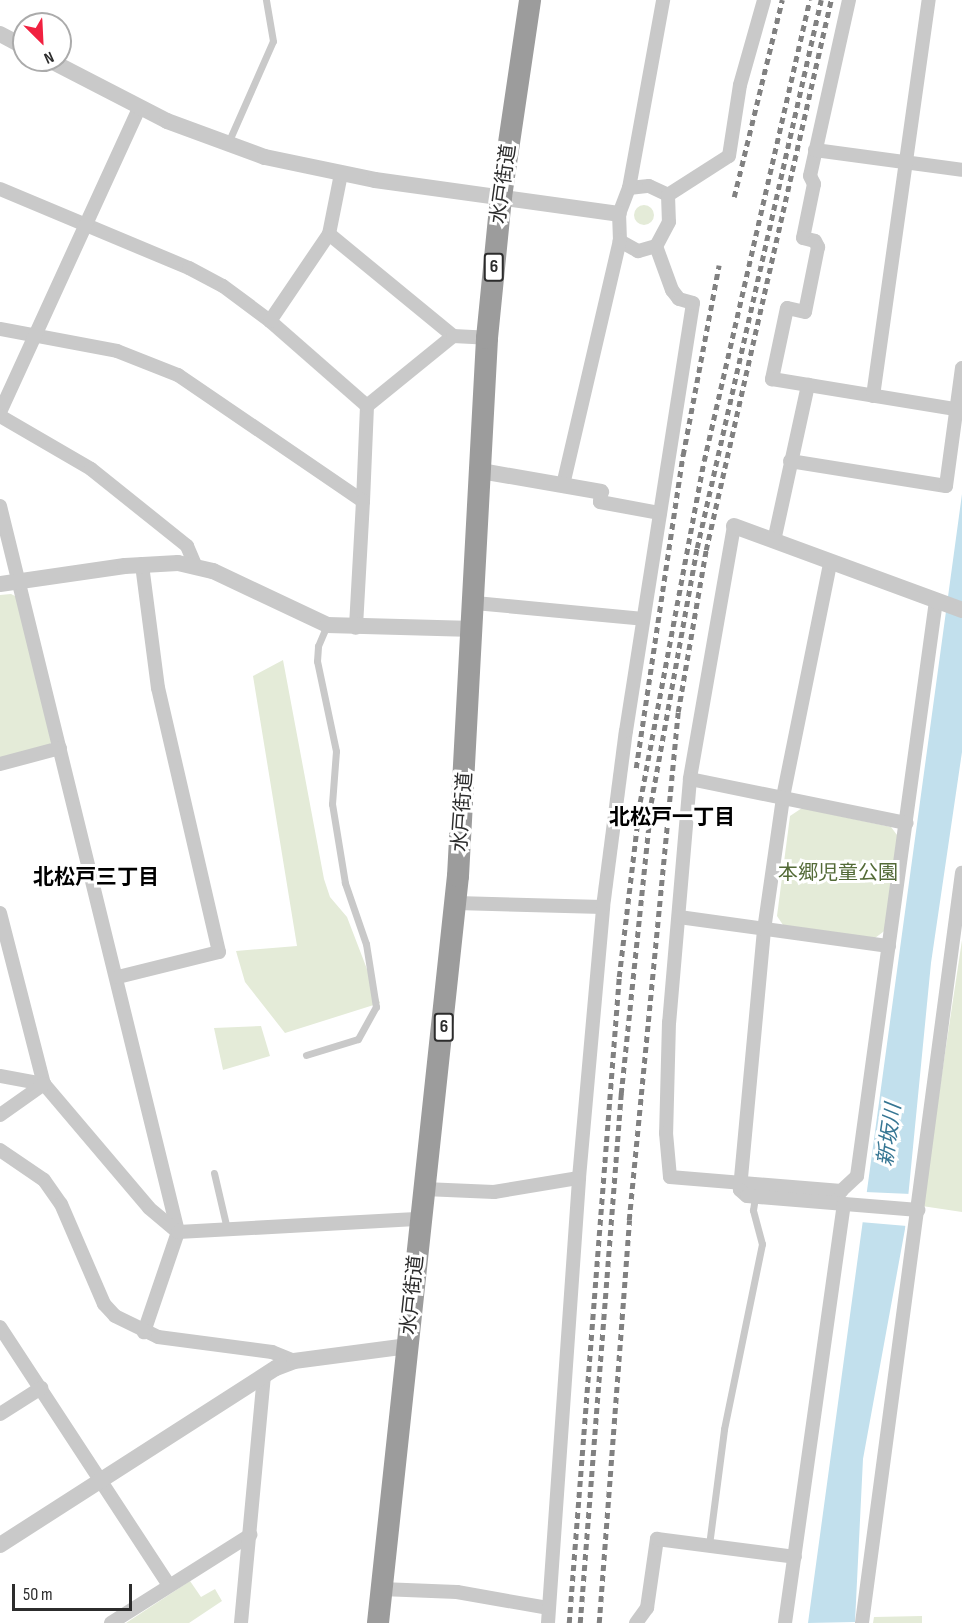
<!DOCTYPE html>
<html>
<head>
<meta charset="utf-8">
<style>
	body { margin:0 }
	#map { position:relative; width:962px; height:1623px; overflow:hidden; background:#fff; font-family:"Sofia Sans Condensed","Noto Sans JP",sans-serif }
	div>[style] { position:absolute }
	.green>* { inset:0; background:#e4ebd8 }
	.round { border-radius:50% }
	.water>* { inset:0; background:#c2e0ed }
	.pier>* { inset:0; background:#fff }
	.service>* { height:7px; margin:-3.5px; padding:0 3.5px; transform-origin:3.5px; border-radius:3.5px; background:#c9c9c9 }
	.minor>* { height:14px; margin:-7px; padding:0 7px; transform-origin:7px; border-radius:7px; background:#c9c9c9 }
	.tertiary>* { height:16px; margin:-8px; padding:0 8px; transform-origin:8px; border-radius:8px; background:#c9c9c9 }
	.trunk>* { height:22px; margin:-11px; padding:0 11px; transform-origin:11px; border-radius:11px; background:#9c9c9c }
	.rail>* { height:4.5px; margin-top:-2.25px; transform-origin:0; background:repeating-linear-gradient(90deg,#818181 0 6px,transparent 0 10.5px) }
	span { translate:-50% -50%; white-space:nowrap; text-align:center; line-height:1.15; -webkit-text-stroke:6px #fff; paint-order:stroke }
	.shield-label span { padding:2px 4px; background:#fff; border:2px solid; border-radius:4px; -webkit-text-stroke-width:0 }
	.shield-label { font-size:18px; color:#2c2c2c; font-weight:700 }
	.street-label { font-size:20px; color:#2c2c2c }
	.park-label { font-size:20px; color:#536a37 }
	.neighbourhood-label { font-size:21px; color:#000; font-weight:700 }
	.water-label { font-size:21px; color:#367693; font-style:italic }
	.north { position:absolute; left:12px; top:12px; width:60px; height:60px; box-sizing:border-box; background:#fff; border:2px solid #ababab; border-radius:50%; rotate:156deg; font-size:16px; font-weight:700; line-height:24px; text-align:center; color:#2c2c2c }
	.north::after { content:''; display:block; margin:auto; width:21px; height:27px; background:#f12140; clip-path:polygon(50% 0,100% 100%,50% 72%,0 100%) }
	.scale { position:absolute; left:12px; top:1584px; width:120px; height:27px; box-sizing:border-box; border:3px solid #2c2c2c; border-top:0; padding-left:8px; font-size:18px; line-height:21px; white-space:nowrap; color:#2c2c2c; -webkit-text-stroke:4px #fff; paint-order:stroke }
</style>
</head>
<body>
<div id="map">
	<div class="green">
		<i class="round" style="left:634px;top:205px;width:20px;height:20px"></i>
		<i style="clip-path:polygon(11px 594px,17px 597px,54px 739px,49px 745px,0 759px,0 595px)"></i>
		<i style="clip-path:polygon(283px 660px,324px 879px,330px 897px,347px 917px,380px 1003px,285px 1033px,245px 982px,236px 951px,297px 946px,253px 676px)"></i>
		<i style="clip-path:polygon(802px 808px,891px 827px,900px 839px,887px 929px,875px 938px,783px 925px,777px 916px,790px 816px)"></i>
		<i style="clip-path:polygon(962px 940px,962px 1212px,922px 1206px)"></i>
		<i style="clip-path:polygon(261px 1026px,270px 1056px,223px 1070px,214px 1028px)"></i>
		<i style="clip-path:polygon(190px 1581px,201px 1597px,215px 1589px,222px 1601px,189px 1623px,126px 1623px)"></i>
		<i style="clip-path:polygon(922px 1616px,922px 1623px,873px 1623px,874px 1617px)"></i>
	</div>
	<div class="water">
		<i style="clip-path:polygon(962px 494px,962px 752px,931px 963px,905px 1229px,863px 1459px,855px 1622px,808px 1623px)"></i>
	</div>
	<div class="pier">
		<i style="clip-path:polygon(865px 1192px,911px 1194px,907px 1226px,860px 1222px)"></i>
	</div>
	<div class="service">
		<i style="left:228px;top:143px;width:111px;rotate:-66.2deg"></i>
		<i style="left:273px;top:41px;width:42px;rotate:-99.7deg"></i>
		<i style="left:306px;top:1055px;width:54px;rotate:-17.1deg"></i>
		<i style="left:358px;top:1039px;width:37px;rotate:-61deg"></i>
		<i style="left:376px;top:1007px;width:64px;rotate:-99deg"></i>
		<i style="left:366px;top:944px;width:65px;rotate:-109deg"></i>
		<i style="left:345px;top:883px;width:80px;rotate:-99.3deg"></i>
		<i style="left:332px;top:804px;width:53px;rotate:-85.7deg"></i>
		<i style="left:336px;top:751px;width:92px;rotate:-101.9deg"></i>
		<i style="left:317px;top:661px;width:15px;rotate:-86deg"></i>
		<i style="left:318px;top:646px;width:23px;rotate:-67deg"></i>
		<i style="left:214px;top:1173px;width:57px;rotate:76.9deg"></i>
		<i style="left:709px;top:1545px;width:117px;rotate:-82.6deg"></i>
		<i style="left:724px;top:1429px;width:189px;rotate:-78.4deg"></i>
		<i style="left:762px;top:1244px;width:35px;rotate:-105deg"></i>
		<i style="left:753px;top:1210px;width:13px;rotate:-81deg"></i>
	</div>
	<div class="minor">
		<i style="left:849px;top:0;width:180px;rotate:102.5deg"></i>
		<i style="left:810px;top:176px;width:9px;rotate:63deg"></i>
		<i style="left:814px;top:184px;width:55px;rotate:101.5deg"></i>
		<i style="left:803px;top:238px;width:12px;rotate:14deg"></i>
		<i style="left:815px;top:241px;width:7px;rotate:63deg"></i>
		<i style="left:818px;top:247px;width:66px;rotate:101.3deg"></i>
		<i style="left:805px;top:312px;width:18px;rotate:-167deg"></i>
		<i style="left:787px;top:308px;width:73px;rotate:101.9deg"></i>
		<i style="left:772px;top:379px;width:186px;rotate:9.3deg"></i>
		<i style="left:815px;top:150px;width:148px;rotate:7.7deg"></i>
		<i style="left:629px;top:188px;width:20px;rotate:-6deg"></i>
		<i style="left:649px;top:186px;width:21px;rotate:25deg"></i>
		<i style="left:668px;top:195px;width:27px;rotate:88deg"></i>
		<i style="left:669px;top:222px;width:27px;rotate:118deg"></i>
		<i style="left:656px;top:246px;width:19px;rotate:164deg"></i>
		<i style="left:638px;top:251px;width:21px;rotate:-151deg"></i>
		<i style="left:620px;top:241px;width:27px;rotate:-92deg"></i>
		<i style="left:619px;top:214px;width:28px;rotate:-69deg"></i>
		<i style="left:629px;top:188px;width:191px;rotate:-79.7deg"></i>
		<i style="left:0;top:189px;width:205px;rotate:22.7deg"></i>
		<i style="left:189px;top:268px;width:38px;rotate:28deg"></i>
		<i style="left:223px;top:286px;width:59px;rotate:36.7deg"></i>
		<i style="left:270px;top:321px;width:129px;rotate:41.2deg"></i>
		<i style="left:367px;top:406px;width:95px;rotate:92.4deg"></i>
		<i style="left:668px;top:195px;width:72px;rotate:-32.6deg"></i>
		<i style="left:729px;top:156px;width:72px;rotate:-81.2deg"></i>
		<i style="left:740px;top:85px;width:88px;rotate:-74.2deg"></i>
		<i style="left:329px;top:234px;width:61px;rotate:-78.7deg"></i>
		<i style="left:270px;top:321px;width:105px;rotate:-55.9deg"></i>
		<i style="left:329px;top:234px;width:161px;rotate:39.4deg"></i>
		<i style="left:453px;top:336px;width:111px;rotate:140.9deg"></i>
		<i style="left:0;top:329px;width:119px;rotate:10.6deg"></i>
		<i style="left:117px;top:351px;width:66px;rotate:21.5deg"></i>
		<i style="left:178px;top:375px;width:224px;rotate:34.3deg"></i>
		<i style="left:363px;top:501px;width:127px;rotate:93.2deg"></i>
		<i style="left:453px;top:336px;width:34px;rotate:3deg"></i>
		<i style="left:873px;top:396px;width:400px;rotate:-82deg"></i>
		<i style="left:0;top:412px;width:334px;rotate:-65.4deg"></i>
		<i style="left:0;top:416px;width:105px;rotate:30.2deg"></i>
		<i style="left:91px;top:469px;width:123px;rotate:38.7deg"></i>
		<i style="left:187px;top:546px;width:21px;rotate:67deg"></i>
		<i style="left:790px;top:461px;width:158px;rotate:9.1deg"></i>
		<i style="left:946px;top:486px;width:119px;rotate:-82.3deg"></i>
		<i style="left:563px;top:485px;width:251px;rotate:-76.9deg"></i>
		<i style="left:601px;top:492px;width:10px;rotate:96deg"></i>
		<i style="left:600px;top:502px;width:61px;rotate:10.4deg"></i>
		<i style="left:0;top:506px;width:748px;rotate:76.22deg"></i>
		<i style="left:178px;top:1232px;width:106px;rotate:108.8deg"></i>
		<i style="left:734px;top:526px;width:257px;rotate:99.9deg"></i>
		<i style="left:690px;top:779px;width:244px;rotate:94.9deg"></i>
		<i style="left:669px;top:1022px;width:111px;rotate:91.5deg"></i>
		<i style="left:666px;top:1133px;width:44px;rotate:84.8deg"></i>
		<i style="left:670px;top:1177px;width:172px;rotate:4.7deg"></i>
		<i style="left:841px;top:1191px;width:22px;rotate:-43deg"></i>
		<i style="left:857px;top:1176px;width:580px;rotate:-82.18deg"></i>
		<i style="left:774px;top:541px;width:160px;rotate:-77.7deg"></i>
		<i style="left:830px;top:564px;width:239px;rotate:101.4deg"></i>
		<i style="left:783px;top:798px;width:133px;rotate:98.2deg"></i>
		<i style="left:764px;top:930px;width:261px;rotate:95.3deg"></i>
		<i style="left:740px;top:1190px;width:9px;rotate:41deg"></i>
		<i style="left:747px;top:1196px;width:172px;rotate:4.7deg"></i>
		<i style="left:475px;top:603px;width:169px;rotate:5.4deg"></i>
		<i style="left:0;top:764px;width:62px;rotate:-14.9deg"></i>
		<i style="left:690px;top:779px;width:221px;rotate:11.5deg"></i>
		<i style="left:456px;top:903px;width:147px;rotate:1.6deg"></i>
		<i style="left:0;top:913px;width:177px;rotate:75.6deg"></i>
		<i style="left:44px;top:1084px;width:162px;rotate:49.7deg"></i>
		<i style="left:149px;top:1208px;width:38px;rotate:40deg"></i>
		<i style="left:178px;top:1232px;width:243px;rotate:-3.1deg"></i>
		<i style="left:679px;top:917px;width:212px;rotate:7.9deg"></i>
		<i style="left:118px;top:977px;width:104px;rotate:-13.9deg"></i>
		<i style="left:219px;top:952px;width:271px;rotate:-103deg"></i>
		<i style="left:158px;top:688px;width:125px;rotate:-97.4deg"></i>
		<i style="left:0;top:1076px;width:45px;rotate:10.3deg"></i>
		<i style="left:0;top:1115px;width:54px;rotate:-35.2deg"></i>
		<i style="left:0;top:1150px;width:53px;rotate:34.3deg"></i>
		<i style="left:44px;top:1180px;width:29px;rotate:55deg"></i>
		<i style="left:61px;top:1204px;width:109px;rotate:66.7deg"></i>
		<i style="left:104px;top:1304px;width:16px;rotate:47deg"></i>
		<i style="left:115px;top:1316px;width:48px;rotate:26deg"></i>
		<i style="left:158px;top:1337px;width:115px;rotate:7.5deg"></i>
		<i style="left:272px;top:1352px;width:24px;rotate:22deg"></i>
		<i style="left:424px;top:1189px;width:70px;rotate:2.5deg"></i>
		<i style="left:494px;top:1192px;width:86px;rotate:-9.4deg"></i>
		<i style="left:579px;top:1178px;width:272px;rotate:-84.9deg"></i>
		<i style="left:603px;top:907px;width:177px;rotate:-82.6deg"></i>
		<i style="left:626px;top:731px;width:433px;rotate:-81.1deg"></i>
		<i style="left:693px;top:303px;width:15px;rotate:-164deg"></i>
		<i style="left:679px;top:299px;width:11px;rotate:-128deg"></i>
		<i style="left:672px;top:290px;width:47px;rotate:-110deg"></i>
		<i style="left:0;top:1327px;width:307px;rotate:56.8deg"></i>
		<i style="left:0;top:1414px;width:49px;rotate:-32.4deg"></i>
		<i style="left:381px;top:1589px;width:76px;rotate:2.3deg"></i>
		<i style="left:457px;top:1592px;width:92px;rotate:10deg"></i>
		<i style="left:111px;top:1623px;width:165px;rotate:-32.3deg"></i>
		<i style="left:241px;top:1623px;width:248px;rotate:-84.7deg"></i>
		<i style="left:548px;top:1623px;width:446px;rotate:-86deg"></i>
		<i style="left:636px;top:1623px;width:19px;rotate:-54deg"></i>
		<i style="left:647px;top:1608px;width:70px;rotate:-81.8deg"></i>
		<i style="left:657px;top:1539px;width:139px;rotate:7.4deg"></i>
		<i style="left:785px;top:1623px;width:423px;rotate:-82deg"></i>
		<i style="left:862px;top:1623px;width:757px;rotate:-82.41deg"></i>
	</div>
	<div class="tertiary">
		<i style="left:0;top:34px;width:27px;rotate:28deg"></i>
		<i style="left:49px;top:60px;width:133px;rotate:27.3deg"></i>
		<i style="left:167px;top:121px;width:104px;rotate:20.2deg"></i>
		<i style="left:265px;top:157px;width:112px;rotate:11.8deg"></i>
		<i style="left:375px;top:180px;width:246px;rotate:7.9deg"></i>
		<i style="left:481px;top:471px;width:122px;rotate:9.9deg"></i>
		<i style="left:734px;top:526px;width:243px;rotate:20.2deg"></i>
		<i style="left:0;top:584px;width:126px;rotate:-8.2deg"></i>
		<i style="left:125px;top:566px;width:53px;rotate:-3.2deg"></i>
		<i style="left:178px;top:563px;width:36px;rotate:13deg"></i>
		<i style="left:213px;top:571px;width:126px;rotate:25.3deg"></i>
		<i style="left:327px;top:625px;width:147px;rotate:1.6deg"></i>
		<i style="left:0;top:1545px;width:328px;rotate:-32.7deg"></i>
		<i style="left:276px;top:1368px;width:19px;rotate:-21deg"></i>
		<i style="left:294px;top:1361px;width:115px;rotate:-7.5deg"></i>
	</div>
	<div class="trunk">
		<i style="left:378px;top:1623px;width:751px;rotate:-83.89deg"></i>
		<i style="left:458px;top:876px;width:539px;rotate:-86.91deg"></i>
		<i style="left:487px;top:338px;width:142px;rotate:-84.3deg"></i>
		<i style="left:501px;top:197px;width:199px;rotate:-81.6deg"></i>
	</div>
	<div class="rail">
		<i style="left:734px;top:197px;width:203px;rotate:-76.3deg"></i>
		<i style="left:636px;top:768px;width:317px;rotate:-81.5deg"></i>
		<i style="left:683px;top:455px;width:193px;rotate:-79.3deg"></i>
		<i style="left:569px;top:1623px;width:648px;rotate:-85.57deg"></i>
		<i style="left:619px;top:977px;width:176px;rotate:-83.2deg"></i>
		<i style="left:640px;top:802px;width:347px;rotate:-79.4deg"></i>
		<i style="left:704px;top:461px;width:473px;rotate:-77.1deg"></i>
		<i style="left:580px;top:1623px;width:531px;rotate:-85.57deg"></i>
		<i style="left:621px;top:1094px;width:293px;rotate:-84.1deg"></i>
		<i style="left:651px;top:803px;width:259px;rotate:-79.8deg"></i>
		<i style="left:697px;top:548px;width:562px;rotate:-77.25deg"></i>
		<i style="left:599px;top:1623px;width:404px;rotate:-85.7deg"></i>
		<i style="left:629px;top:1220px;width:510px;rotate:-84.49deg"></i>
		<i style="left:678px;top:712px;width:164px;rotate:-80.2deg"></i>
		<i style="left:706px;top:550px;width:564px;rotate:-77.2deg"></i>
	</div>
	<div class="shield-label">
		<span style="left:494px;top:267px">6</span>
		<span style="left:444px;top:1027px">6</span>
	</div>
	<div class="street-label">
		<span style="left:504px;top:184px;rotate:-82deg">水戸街道</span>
		<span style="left:463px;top:812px;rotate:-86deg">水戸街道</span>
		<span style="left:413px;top:1295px;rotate:-84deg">水戸街道</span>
	</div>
	<div class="park-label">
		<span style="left:838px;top:873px">本郷児童公園</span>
	</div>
	<div class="neighbourhood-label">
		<span style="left:672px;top:818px">北松戸一丁目</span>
		<span style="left:96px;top:878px">北松戸三丁目</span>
	</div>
	<div class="water-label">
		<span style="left:890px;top:1135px;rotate:-82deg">新坂川</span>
	</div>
	<div class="north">N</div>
	<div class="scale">50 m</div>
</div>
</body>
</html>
